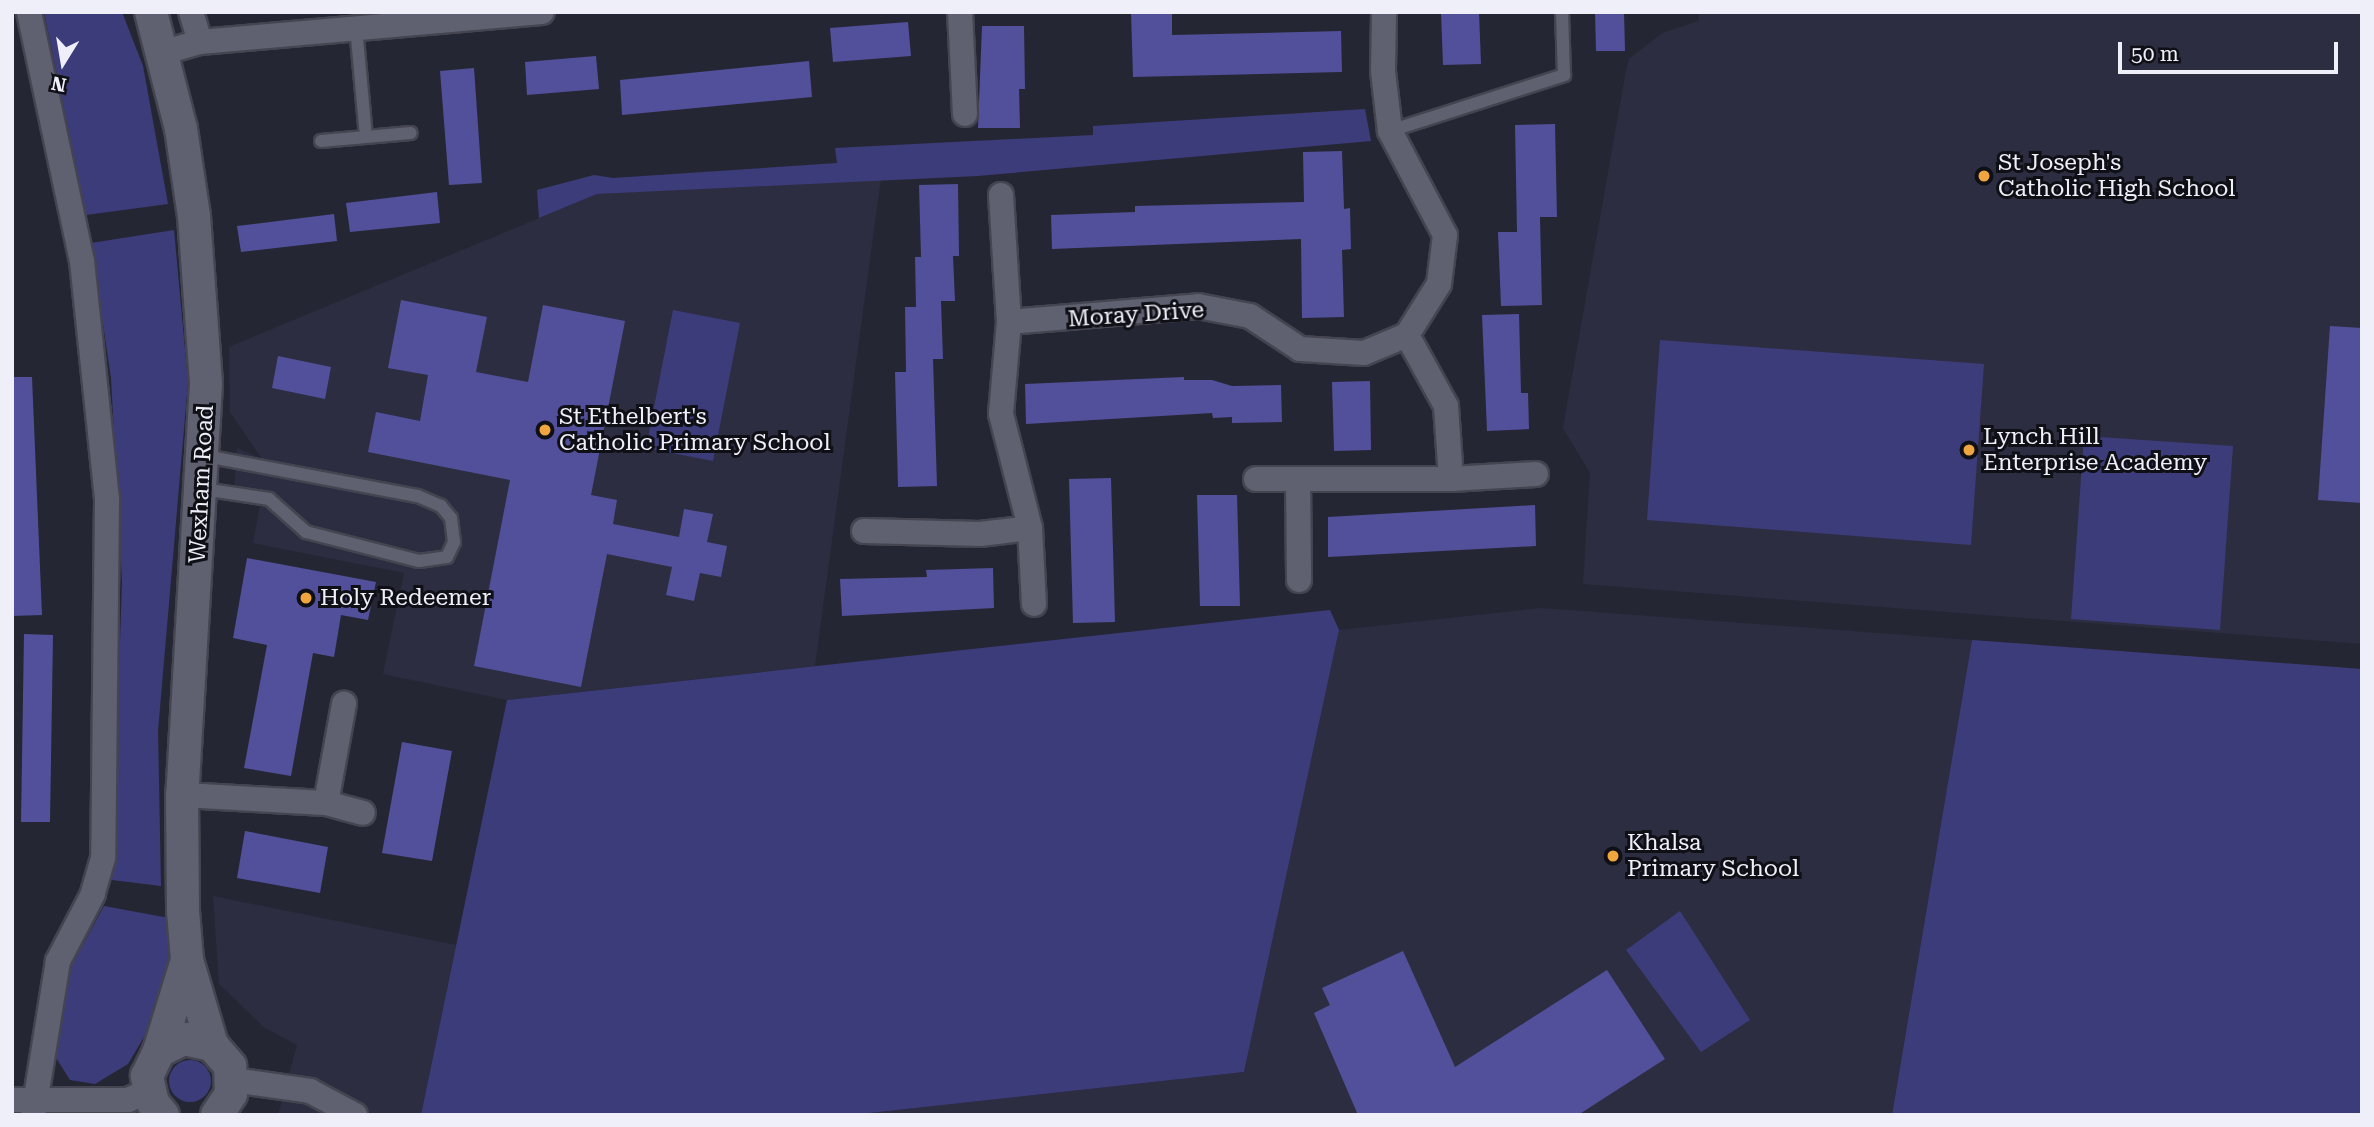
<!DOCTYPE html>
<html>
<head>
<meta charset="utf-8">
<style>
	body { margin:0 }
	#map { position:relative; width:2374px; height:1127px; overflow:hidden; background:#252634; font-family:"Roboto Serif",serif }
	div>[style] { position:absolute }
	.built>* { inset:0; background:#2c2d41 }
	.green>* { inset:0; background:#3d3c7a }
	.round { border-radius:50% }
	.building>* { inset:0; background:#52509a }
	.roads { filter:drop-shadow(2px 0 #444550) drop-shadow(-2px 0 #444550) drop-shadow(0 2px #444550) drop-shadow(0 -2px #444550) }
	.service>* { height:12px; margin:-6px; padding:0 6px; transform-origin:6px; border-radius:6px; background:#5f6171 }
	.minor>* { height:24px; margin:-12px; padding:0 12px; transform-origin:12px; border-radius:12px; background:#5f6171 }
	.tertiary>* { height:32px; margin:-16px; padding:0 16px; transform-origin:16px; border-radius:16px; background:#5f6171 }
	.dots>* { width:19px; height:19px; translate:-50% -50%; box-sizing:border-box; border:4px solid #0f0f16; border-radius:50% }
	span { translate:-50% -50%; white-space:nowrap; text-align:center; line-height:1.15; -webkit-text-stroke:6px #0f0f16; paint-order:stroke }
	.poi-label { font-size:23px; color:#eeeff9 }
	.left { translate:0 -50%; text-align:left }
	.street-label { font-size:23px; color:#eeeff9 }
	.frame { position:absolute; inset:0; border:14px solid #eeeff9; pointer-events:none }
	.north { position:absolute; left:28px; top:28px; width:70px; height:70px; -webkit-text-stroke:5px #0f0f16; paint-order:stroke; rotate:191deg; font-size:19px; font-weight:700; line-height:28px; text-align:center; color:#eeeff9 }
	.north::after { content:''; display:block; margin:auto; width:24px; height:32px; background:#eeeff9; clip-path:polygon(50% 0,100% 100%,50% 72%,0 100%) }
	.scale { position:absolute; left:2118px; top:42px; width:220px; height:32px; box-sizing:border-box; border:4px solid #eeeff9; border-top:0; padding-left:9px; font-size:21px; line-height:24px; white-space:nowrap; color:#eeeff9; -webkit-text-stroke:5px #0f0f16; paint-order:stroke }
</style>
</head>
<body>
<div id="map">
	<div class="built">
		<i style="clip-path:polygon(1699px 12px,2362px 12px,2362px 644px,1583px 584px,1590px 473px,1563px 428px,1625px 76px,1629px 59px,1662px 33px,1699px 21px)"></i>
		<i style="clip-path:polygon(881px 178px,815px 666px,507px 700px,383px 674px,404px 573px,253px 543px,262px 494px,249px 488px,234px 494px,237px 448px,262px 459px,230px 412px,229px 347px,597px 194px)"></i>
		<i style="clip-path:polygon(1541px 608px,1972px 640px,1892px 1115px,851px 1115px,1244px 1072px,1339px 630px)"></i>
		<i style="clip-path:polygon(213px 896px,456px 945px,421px 1115px,278px 1115px,297px 1045px,265px 1028px,219px 984px)"></i>
	</div>
	<div class="green">
		<i style="clip-path:polygon(44px 12px,122px 12px,143px 66px,168px 204px,86px 215px)"></i>
		<i style="clip-path:polygon(1365px 109px,1371px 141px,978px 176px,597px 194px,539px 218px,537px 190px,594px 175px,613px 178px,837px 163px,835px 148px,1093px 135px,1093px 126px)"></i>
		<i style="clip-path:polygon(174px 230px,188px 382px,158px 731px,161px 886px,112px 880px,122px 582px,111px 378px,91px 243px)"></i>
		<i style="clip-path:polygon(673px 310px,740px 323px,713px 461px,646px 448px)"></i>
		<i style="clip-path:polygon(1660px 340px,1984px 364px,1971px 545px,1647px 520px)"></i>
		<i style="clip-path:polygon(2084px 436px,2233px 446px,2220px 630px,2071px 619px)"></i>
		<i style="clip-path:polygon(1330px 610px,1339px 630px,1244px 1072px,851px 1115px,421px 1115px,507px 700px)"></i>
		<i style="clip-path:polygon(1972px 640px,2362px 669px,2362px 1115px,1892px 1115px)"></i>
		<i style="clip-path:polygon(104px 906px,169px 918px,169px 967px,154px 1020px,128px 1064px,95px 1084px,70px 1080px,55px 1056px,59px 1003px,73px 963px)"></i>
		<i style="clip-path:polygon(1680px 911px,1750px 1020px,1701px 1052px,1626px 950px)"></i>
		<i class="round" style="left:169px;top:1060px;width:42px;height:42px"></i>
	</div>
	<div class="building">
		<i style="clip-path:polygon(1131px 12px,1172px 12px,1172px 35px,1341px 31px,1342px 72px,1133px 77px)"></i>
		<i style="clip-path:polygon(1441px 12px,1479px 12px,1481px 64px,1443px 65px)"></i>
		<i style="clip-path:polygon(1595px 12px,1624px 12px,1625px 51px,1596px 51px)"></i>
		<i style="clip-path:polygon(908px 22px,911px 56px,833px 62px,830px 28px)"></i>
		<i style="clip-path:polygon(982px 26px,1024px 26px,1025px 89px,1019px 89px,1020px 128px,978px 128px)"></i>
		<i style="clip-path:polygon(596px 56px,599px 89px,527px 95px,525px 62px)"></i>
		<i style="clip-path:polygon(809px 61px,812px 97px,622px 115px,620px 80px)"></i>
		<i style="clip-path:polygon(474px 68px,482px 183px,449px 185px,440px 71px)"></i>
		<i style="clip-path:polygon(1555px 124px,1557px 217px,1540px 217px,1542px 305px,1501px 306px,1498px 232px,1517px 232px,1515px 125px)"></i>
		<i style="clip-path:polygon(1342px 151px,1344px 209px,1350px 208px,1351px 249px,1342px 250px,1344px 317px,1302px 318px,1301px 239px,1052px 249px,1051px 215px,1135px 212px,1135px 206px,1304px 202px,1303px 152px)"></i>
		<i style="clip-path:polygon(958px 184px,959px 256px,953px 256px,955px 301px,941px 301px,943px 359px,933px 359px,937px 486px,898px 487px,895px 372px,906px 372px,905px 307px,916px 307px,915px 257px,921px 257px,919px 185px)"></i>
		<i style="clip-path:polygon(437px 192px,440px 223px,350px 232px,346px 203px)"></i>
		<i style="clip-path:polygon(334px 214px,337px 241px,241px 252px,237px 226px)"></i>
		<i style="clip-path:polygon(401px 300px,487px 317px,476px 372px,528px 382px,543px 305px,625px 321px,591px 495px,617px 500px,613px 524px,679px 537px,684px 509px,713px 514px,707px 542px,727px 546px,721px 577px,700px 573px,694px 601px,666px 595px,672px 567px,607px 554px,581px 687px,474px 666px,510px 480px,368px 452px,376px 412px,420px 421px,428px 375px,388px 368px)"></i>
		<i style="clip-path:polygon(1519px 314px,1521px 393px,1528px 393px,1529px 429px,1487px 431px,1482px 315px)"></i>
		<i style="clip-path:polygon(2330px 326px,2362px 328px,2362px 503px,2318px 500px)"></i>
		<i style="clip-path:polygon(278px 356px,331px 367px,325px 399px,272px 388px)"></i>
		<i style="clip-path:polygon(12px 377px,32px 377px,42px 615px,12px 616px)"></i>
		<i style="clip-path:polygon(1184px 377px,1184px 380px,1212px 380px,1232px 386px,1281px 385px,1282px 422px,1232px 423px,1232px 417px,1213px 418px,1212px 413px,1026px 424px,1025px 384px)"></i>
		<i style="clip-path:polygon(1370px 381px,1371px 450px,1334px 451px,1332px 382px)"></i>
		<i style="clip-path:polygon(1111px 478px,1115px 622px,1073px 623px,1069px 479px)"></i>
		<i style="clip-path:polygon(1197px 495px,1237px 495px,1240px 606px,1200px 606px)"></i>
		<i style="clip-path:polygon(1535px 505px,1536px 546px,1328px 557px,1328px 517px)"></i>
		<i style="clip-path:polygon(247px 558px,376px 582px,368px 620px,341px 615px,334px 657px,313px 653px,291px 776px,244px 768px,267px 645px,233px 638px)"></i>
		<i style="clip-path:polygon(993px 568px,994px 608px,842px 616px,840px 579px,927px 577px,926px 570px)"></i>
		<i style="clip-path:polygon(24px 634px,53px 635px,50px 822px,21px 822px)"></i>
		<i style="clip-path:polygon(402px 742px,452px 751px,432px 861px,382px 853px)"></i>
		<i style="clip-path:polygon(245px 831px,328px 847px,320px 893px,237px 878px)"></i>
		<i style="clip-path:polygon(1403px 951px,1455px 1067px,1607px 970px,1665px 1059px,1578px 1115px,1358px 1115px,1314px 1013px,1330px 1005px,1322px 988px)"></i>
	</div>
	<div class="roads">
		<div class="service">
			<i style="left:356px;top:27px;width:110px;rotate:84.8deg"></i>
			<i style="left:1390px;top:131px;width:183px;rotate:-17.8deg"></i>
			<i style="left:1564px;top:75px;width:62px;rotate:-91.8deg"></i>
			<i style="left:321px;top:141px;width:90px;rotate:-5.1deg"></i>
			<i style="left:203px;top:489px;width:67px;rotate:8.6deg"></i>
			<i style="left:269px;top:499px;width:50px;rotate:41.7deg"></i>
			<i style="left:306px;top:532px;width:117px;rotate:14.4deg"></i>
			<i style="left:419px;top:561px;width:28px;rotate:-8deg"></i>
			<i style="left:447px;top:557px;width:17px;rotate:-65deg"></i>
			<i style="left:454px;top:542px;width:24px;rotate:-97deg"></i>
			<i style="left:451px;top:518px;width:16px;rotate:-130deg"></i>
			<i style="left:441px;top:506px;width:26px;rotate:-157deg"></i>
			<i style="left:417px;top:496px;width:216px;rotate:-169.3deg"></i>
		</div>
		<div class="minor">
			<i style="left:29px;top:12px;width:255px;rotate:78deg"></i>
			<i style="left:82px;top:261px;width:240px;rotate:84deg"></i>
			<i style="left:107px;top:500px;width:358px;rotate:90.6deg"></i>
			<i style="left:103px;top:858px;width:37px;rotate:106deg"></i>
			<i style="left:93px;top:894px;width:76px;rotate:117.6deg"></i>
			<i style="left:58px;top:961px;width:156px;rotate:99.2deg"></i>
			<i style="left:191px;top:12px;width:31px;rotate:73deg"></i>
			<i style="left:960px;top:12px;width:102px;rotate:87.2deg"></i>
			<i style="left:165px;top:52px;width:36px;rotate:-16deg"></i>
			<i style="left:200px;top:42px;width:343px;rotate:-5deg"></i>
			<i style="left:1001px;top:195px;width:127px;rotate:86.4deg"></i>
			<i style="left:1009px;top:322px;width:92px;rotate:95deg"></i>
			<i style="left:1001px;top:414px;width:118px;rotate:75.7deg"></i>
			<i style="left:1030px;top:528px;width:76px;rotate:87deg"></i>
			<i style="left:1009px;top:322px;width:190px;rotate:-4.8deg"></i>
			<i style="left:1198px;top:306px;width:53px;rotate:10.9deg"></i>
			<i style="left:1250px;top:316px;width:60px;rotate:33.4deg"></i>
			<i style="left:1300px;top:349px;width:64px;rotate:3.6deg"></i>
			<i style="left:1364px;top:353px;width:47px;rotate:-22.7deg"></i>
			<i style="left:1407px;top:335px;width:60px;rotate:-57.9deg"></i>
			<i style="left:1439px;top:284px;width:49px;rotate:-83deg"></i>
			<i style="left:1445px;top:235px;width:118px;rotate:-117.9deg"></i>
			<i style="left:1390px;top:131px;width:60px;rotate:-96.7deg"></i>
			<i style="left:1383px;top:71px;width:59px;rotate:-89deg"></i>
			<i style="left:1407px;top:335px;width:81px;rotate:61.2deg"></i>
			<i style="left:1446px;top:406px;width:73px;rotate:86.1deg"></i>
			<i style="left:1256px;top:479px;width:195px"></i>
			<i style="left:1451px;top:479px;width:85px;rotate:-3.4deg"></i>
			<i style="left:1298px;top:479px;width:101px;rotate:89.4deg"></i>
			<i style="left:864px;top:531px;width:116px;rotate:1.5deg"></i>
			<i style="left:980px;top:534px;width:50px;rotate:-6.8deg"></i>
			<i style="left:182px;top:795px;width:144px;rotate:3.2deg"></i>
			<i style="left:326px;top:803px;width:101px;rotate:-79.7deg"></i>
			<i style="left:326px;top:803px;width:38px;rotate:15deg"></i>
			<i style="left:233px;top:1080px;width:78px;rotate:8.1deg"></i>
			<i style="left:310px;top:1091px;width:51px;rotate:28.1deg"></i>
			<i style="left:12px;top:1100px;width:116px"></i>
			<i style="left:128px;top:1100px;width:22px;rotate:-24deg"></i>
		</div>
		<div class="tertiary">
			<i style="left:151px;top:12px;width:121px;rotate:75.6deg"></i>
			<i style="left:181px;top:129px;width:88px;rotate:81.5deg"></i>
			<i style="left:194px;top:216px;width:168px;rotate:85.9deg"></i>
			<i style="left:206px;top:384px;width:412px;rotate:93.3deg"></i>
			<i style="left:182px;top:795px;width:116px;rotate:89.5deg"></i>
			<i style="left:183px;top:911px;width:49px;rotate:85.3deg"></i>
			<i style="left:187px;top:960px;width:89px;rotate:73.6deg"></i>
			<i style="left:159px;top:1051px;width:95px;rotate:-72.9deg"></i>
			<i style="left:163px;top:1115px;width:16px;rotate:-130deg"></i>
			<i style="left:153px;top:1103px;width:28px;rotate:-103deg"></i>
			<i style="left:147px;top:1076px;width:28px;rotate:-64deg"></i>
			<i style="left:159px;top:1051px;width:28px;rotate:-26deg"></i>
			<i style="left:184px;top:1039px;width:29px;rotate:12deg"></i>
			<i style="left:212px;top:1045px;width:28px;rotate:49deg"></i>
			<i style="left:230px;top:1066px;width:28px;rotate:88deg"></i>
			<i style="left:231px;top:1094px;width:25px;rotate:124deg"></i>
		</div>
	</div>
	<div class="dots">
		<i style="left:1984px;top:176px;background:#f0a63e"></i>
		<i style="left:545px;top:430px;background:#f0a63e"></i>
		<i style="left:1969px;top:450px;background:#f0a63e"></i>
		<i style="left:306px;top:598px;background:#f0a63e"></i>
		<i style="left:1613px;top:856px;background:#f0a63e"></i>
	</div>
	<div class="poi-label">
		<span class="left" style="left:1998px;top:176px">St Joseph's<br>Catholic High School</span>
		<span class="left" style="left:559px;top:430px">St Ethelbert's<br>Catholic Primary School</span>
		<span class="left" style="left:1983px;top:450px">Lynch Hill<br>Enterprise Academy</span>
		<span class="left" style="left:320px;top:598px">Holy Redeemer</span>
		<span class="left" style="left:1627px;top:856px">Khalsa<br>Primary School</span>
	</div>
	<div class="street-label">
		<span style="left:1136px;top:315px;rotate:-4deg">Moray Drive</span>
		<span style="left:202px;top:484px;rotate:-87deg">Wexham Road</span>
	</div>
	<div class="frame"></div>
	<div class="north">N</div>
	<div class="scale">50 m</div>
</div>
</body>
</html>
